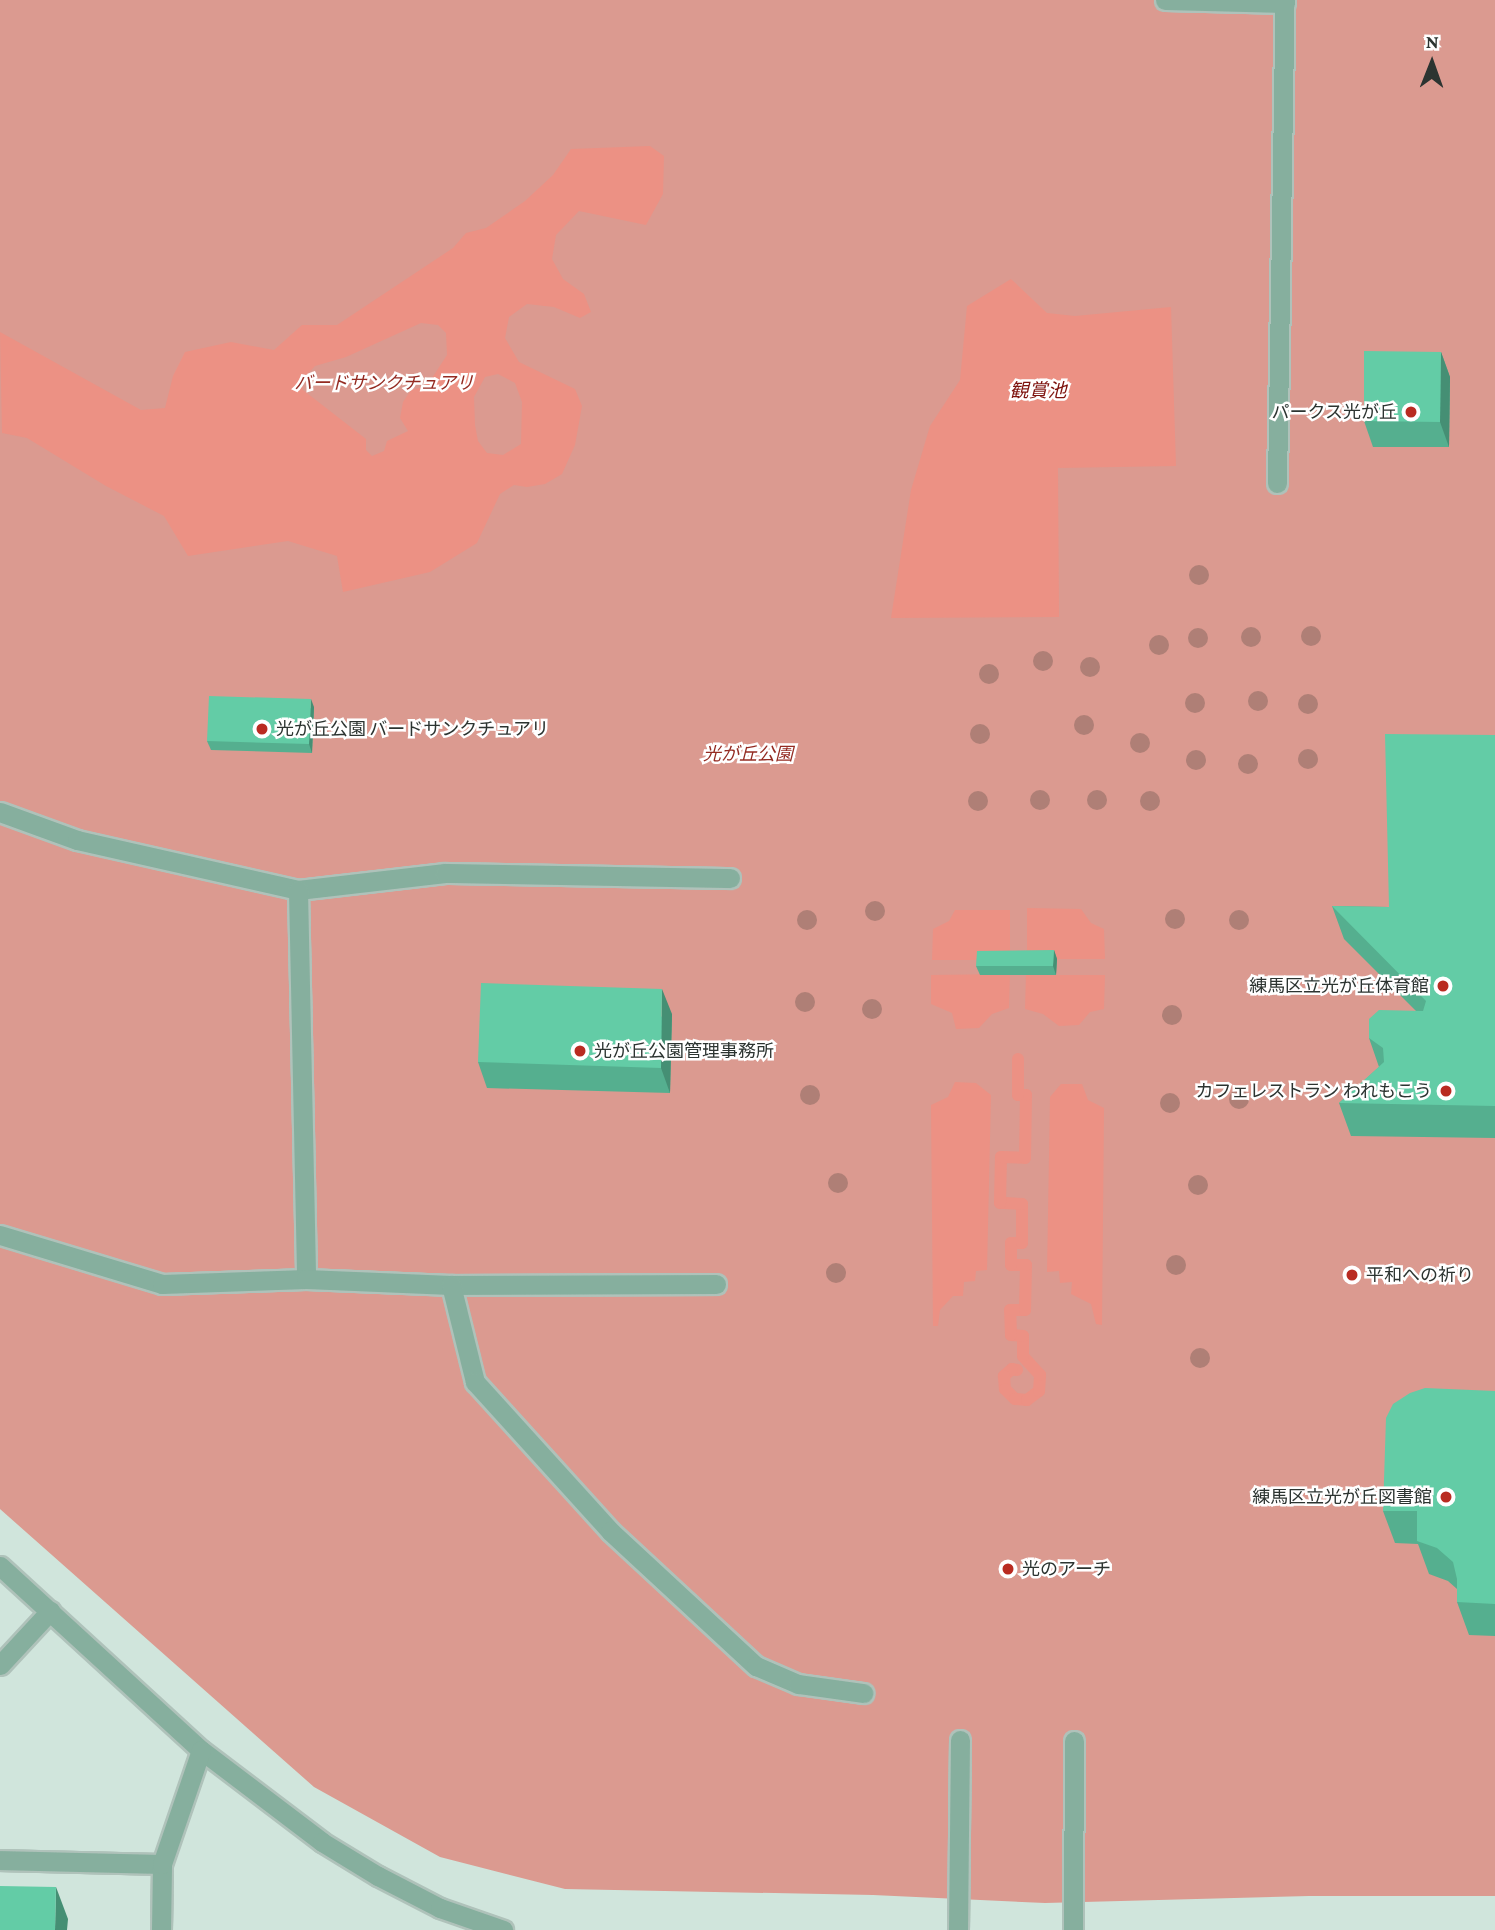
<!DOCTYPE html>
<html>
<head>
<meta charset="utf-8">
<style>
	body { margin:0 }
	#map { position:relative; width:1495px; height:1930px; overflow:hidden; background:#d0e5dc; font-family:"Crimson Pro","Noto Sans JP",serif }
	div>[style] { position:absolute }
	.green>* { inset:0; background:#db9a90 }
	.water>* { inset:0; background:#ec9184 }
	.stream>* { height:12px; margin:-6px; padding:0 6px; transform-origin:6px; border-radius:6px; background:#ec9184 }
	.roads { filter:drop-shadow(2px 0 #afc2ba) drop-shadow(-2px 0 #afc2ba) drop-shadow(0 2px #afc2ba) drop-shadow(0 -2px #afc2ba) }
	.service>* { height:19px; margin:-9.5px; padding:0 9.5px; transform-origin:9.5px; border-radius:9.5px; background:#86af9e }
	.pedestrian>* { height:19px; margin:-9.5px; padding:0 9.5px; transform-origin:9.5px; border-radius:9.5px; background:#86af9e }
	.tertiary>* { height:19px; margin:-9.5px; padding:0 9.5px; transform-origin:9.5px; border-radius:9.5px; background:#86af9e }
	.trees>* { width:20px; height:20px; margin:-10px; border-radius:50%; background:#af7f76 }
	.wall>* { inset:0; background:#55af8f }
	.shaded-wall>* { inset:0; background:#458f74 }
	.building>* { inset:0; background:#63cca6 }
	.dots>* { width:19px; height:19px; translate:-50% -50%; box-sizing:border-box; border:4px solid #fff; border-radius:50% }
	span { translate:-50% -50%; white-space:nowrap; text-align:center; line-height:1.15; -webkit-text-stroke:5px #fff; paint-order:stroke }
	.park-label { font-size:18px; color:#942b22; font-style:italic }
	.poi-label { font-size:18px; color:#2c3431 }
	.right { translate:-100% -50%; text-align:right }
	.left { translate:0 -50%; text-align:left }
	.water-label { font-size:19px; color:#7e130e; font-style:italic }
	.north { position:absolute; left:1397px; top:28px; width:70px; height:70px; -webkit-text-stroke:5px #fff; paint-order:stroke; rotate:1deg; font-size:19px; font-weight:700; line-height:28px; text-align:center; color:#2c3431 }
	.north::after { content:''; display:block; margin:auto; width:24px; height:32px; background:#2c3431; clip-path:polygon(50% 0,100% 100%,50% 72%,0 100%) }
</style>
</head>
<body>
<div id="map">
	<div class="green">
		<i style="clip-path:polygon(0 0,1495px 0,1495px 1896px,1309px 1896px,1045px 1903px,873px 1895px,565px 1889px,440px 1857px,314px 1787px,0 1509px)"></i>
	</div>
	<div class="water">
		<i style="clip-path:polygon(evenodd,650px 146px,664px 156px,663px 194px,646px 225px,579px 211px,556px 235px,552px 259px,563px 279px,584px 294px,591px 312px,580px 318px,554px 307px,527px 304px,509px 317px,505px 338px,519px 362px,575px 389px,582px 406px,575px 445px,562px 474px,545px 484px,527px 487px,514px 485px,500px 494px,477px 543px,430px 572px,343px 592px,337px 556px,288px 541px,188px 556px,164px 516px,106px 486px,27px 438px,2px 433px,0 332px,141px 410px,165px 408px,173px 376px,185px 352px,231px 342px,274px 350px,302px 325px,337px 325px,453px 248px,466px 233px,486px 228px,525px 201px,553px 175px,571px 149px,650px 146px,421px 323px,438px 325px,446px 333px,447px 355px,432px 378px,423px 387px,411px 390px,403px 402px,400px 418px,408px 431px,387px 441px,384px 451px,372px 456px,366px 450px,366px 439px,303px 390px,301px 381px,315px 366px,346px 357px,421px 323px,650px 146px,498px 374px,515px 383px,522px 402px,521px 444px,503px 455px,487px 453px,478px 441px,475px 425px,474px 397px,485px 377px,498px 374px)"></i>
		<i style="clip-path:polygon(1011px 279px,1047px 313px,1075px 316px,1171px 307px,1176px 466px,1058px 468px,1059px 617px,891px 618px,911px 490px,930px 426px,960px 380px,967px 306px)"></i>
		<i style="clip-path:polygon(1027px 908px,1081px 909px,1091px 923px,1104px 929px,1105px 959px,1027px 959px)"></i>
		<i style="clip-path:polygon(955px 910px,1010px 910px,1010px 960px,932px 960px,933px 929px,949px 921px)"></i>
		<i style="clip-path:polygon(1010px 974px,1009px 1008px,992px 1014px,979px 1028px,956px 1029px,952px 1013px,931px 1004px,931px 975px)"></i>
		<i style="clip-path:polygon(1026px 975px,1105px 975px,1104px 1009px,1090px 1012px,1079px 1025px,1059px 1026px,1043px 1014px,1025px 1009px)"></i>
		<i style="clip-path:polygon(955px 1082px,976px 1083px,991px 1095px,987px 1270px,976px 1271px,975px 1281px,964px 1282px,963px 1296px,953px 1296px,940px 1310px,938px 1326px,933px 1326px,931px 1105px,948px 1097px)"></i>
		<i style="clip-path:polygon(1061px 1084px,1082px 1084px,1088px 1100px,1104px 1108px,1102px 1325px,1096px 1324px,1091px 1304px,1071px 1294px,1072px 1282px,1060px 1283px,1059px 1271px,1047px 1272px,1050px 1097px)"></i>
	</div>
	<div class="stream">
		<i style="left:1017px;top:1370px;width:5px;rotate:-169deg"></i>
		<i style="left:1012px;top:1369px;width:11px;rotate:139deg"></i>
		<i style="left:1004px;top:1376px;width:13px;rotate:86deg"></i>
		<i style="left:1005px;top:1389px;width:14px;rotate:45deg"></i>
		<i style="left:1015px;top:1399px;width:12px;rotate:5deg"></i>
		<i style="left:1027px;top:1400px;width:15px;rotate:-37deg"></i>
		<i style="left:1039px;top:1391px;width:16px;rotate:-86deg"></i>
		<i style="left:1040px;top:1375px;width:25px;rotate:-132deg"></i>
		<i style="left:1023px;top:1356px;width:20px;rotate:-90deg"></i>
		<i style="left:1023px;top:1336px;width:12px;rotate:-175deg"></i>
		<i style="left:1011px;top:1335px;width:25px;rotate:-92deg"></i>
		<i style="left:1010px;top:1310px;width:15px"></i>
		<i style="left:1025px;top:1310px;width:45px;rotate:-88.7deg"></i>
		<i style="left:1026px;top:1265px;width:15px;rotate:180deg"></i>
		<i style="left:1011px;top:1265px;width:22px;rotate:-90deg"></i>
		<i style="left:1011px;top:1243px;width:11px"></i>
		<i style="left:1022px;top:1243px;width:39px;rotate:-90deg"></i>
		<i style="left:1022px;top:1204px;width:22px;rotate:-177deg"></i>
		<i style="left:1000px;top:1203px;width:46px;rotate:-88.8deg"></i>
		<i style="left:1001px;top:1157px;width:24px;rotate:2deg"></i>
		<i style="left:1025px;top:1158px;width:63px;rotate:-89.1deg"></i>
		<i style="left:1026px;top:1095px;width:8px;rotate:180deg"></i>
		<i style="left:1018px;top:1095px;width:36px;rotate:-90deg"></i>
	</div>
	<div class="roads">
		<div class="service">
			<i style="left:0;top:1665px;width:74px;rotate:-47.2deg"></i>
			<i style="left:0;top:1860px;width:162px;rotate:1.4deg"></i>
		</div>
		<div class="pedestrian">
			<i style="left:1165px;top:0;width:120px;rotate:1.4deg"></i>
			<i style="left:1277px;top:483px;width:483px;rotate:-89.1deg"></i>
			<i style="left:0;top:812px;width:82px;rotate:20deg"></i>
			<i style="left:77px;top:840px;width:227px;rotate:12.7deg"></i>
			<i style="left:298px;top:890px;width:148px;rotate:-6.6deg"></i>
			<i style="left:445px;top:873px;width:285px;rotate:1deg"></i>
			<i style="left:298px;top:890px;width:389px;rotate:88.8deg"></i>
			<i style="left:0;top:1235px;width:169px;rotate:16.8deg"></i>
			<i style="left:162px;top:1284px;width:144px;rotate:-2deg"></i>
			<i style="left:306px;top:1279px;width:145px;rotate:2.4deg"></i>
			<i style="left:451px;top:1285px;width:265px;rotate:-0.2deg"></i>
			<i style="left:451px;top:1285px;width:100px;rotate:76.1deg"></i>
			<i style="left:475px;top:1382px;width:201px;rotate:47.8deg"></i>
			<i style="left:610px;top:1531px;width:199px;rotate:42.8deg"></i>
			<i style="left:756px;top:1666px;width:46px;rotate:23.2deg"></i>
			<i style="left:798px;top:1684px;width:66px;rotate:7.9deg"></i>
			<i style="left:958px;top:1930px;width:190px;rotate:-89.4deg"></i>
			<i style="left:1073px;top:1930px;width:189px;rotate:-89.7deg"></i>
		</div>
		<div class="tertiary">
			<i style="left:0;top:1566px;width:273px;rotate:42.5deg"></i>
			<i style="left:201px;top:1750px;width:152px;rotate:37.2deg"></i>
			<i style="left:322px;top:1842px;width:66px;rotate:31.3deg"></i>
			<i style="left:378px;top:1876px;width:70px;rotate:27.3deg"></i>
			<i style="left:440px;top:1908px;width:67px;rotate:19.2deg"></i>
			<i style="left:161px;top:1930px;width:66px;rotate:-89.1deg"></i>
			<i style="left:162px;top:1864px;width:120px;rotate:-71.1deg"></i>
		</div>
	</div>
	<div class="trees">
		<i style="left:1199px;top:575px"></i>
		<i style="left:1311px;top:636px"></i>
		<i style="left:1251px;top:637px"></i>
		<i style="left:1198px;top:638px"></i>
		<i style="left:1159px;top:645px"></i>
		<i style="left:1043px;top:661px"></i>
		<i style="left:1090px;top:667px"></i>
		<i style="left:989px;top:674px"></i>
		<i style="left:1258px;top:701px"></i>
		<i style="left:1195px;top:703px"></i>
		<i style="left:1308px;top:704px"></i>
		<i style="left:1084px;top:725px"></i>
		<i style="left:980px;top:734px"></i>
		<i style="left:1140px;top:743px"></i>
		<i style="left:1308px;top:759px"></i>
		<i style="left:1196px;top:760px"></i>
		<i style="left:1248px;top:764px"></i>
		<i style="left:1040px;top:800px"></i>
		<i style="left:1097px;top:800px"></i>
		<i style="left:978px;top:801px"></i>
		<i style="left:1150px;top:801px"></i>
		<i style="left:875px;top:911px"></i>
		<i style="left:1175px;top:919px"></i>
		<i style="left:807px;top:920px"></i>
		<i style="left:1239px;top:920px"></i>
		<i style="left:805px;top:1002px"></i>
		<i style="left:872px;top:1009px"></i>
		<i style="left:1172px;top:1015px"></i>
		<i style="left:810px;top:1095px"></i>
		<i style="left:1239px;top:1099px"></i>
		<i style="left:1170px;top:1103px"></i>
		<i style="left:838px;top:1183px"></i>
		<i style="left:1198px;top:1185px"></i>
		<i style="left:1176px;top:1265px"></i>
		<i style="left:836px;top:1273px"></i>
		<i style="left:1200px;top:1358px"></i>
	</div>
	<div class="wall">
		<i style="clip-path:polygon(1441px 352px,1450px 377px,1449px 447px,1373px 447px,1364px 421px)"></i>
		<i style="clip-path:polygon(314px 707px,312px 753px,211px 750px,207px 741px)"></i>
		<i style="clip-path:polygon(1495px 735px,1495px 1138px,1351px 1136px,1339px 1103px,1379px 1067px,1369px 1038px,1416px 1011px,1344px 939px,1332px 906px,1389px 907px)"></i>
		<i style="clip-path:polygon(1054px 950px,1057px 959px,1056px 975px,980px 975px,976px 966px)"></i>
		<i style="clip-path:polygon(672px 1014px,670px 1093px,487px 1088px,478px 1062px)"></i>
		<i style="clip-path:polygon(1495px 1391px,1495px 1636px,1469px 1635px,1457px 1602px,1457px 1589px,1448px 1581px,1429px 1574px,1418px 1544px,1395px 1543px,1383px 1511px)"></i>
	</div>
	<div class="shaded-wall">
		<i style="clip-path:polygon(1441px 352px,1450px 377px,1449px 447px,1440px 422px)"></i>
		<i style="clip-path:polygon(311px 699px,314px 707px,312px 753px,309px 744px)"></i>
		<i style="clip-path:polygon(1054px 950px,1057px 959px,1056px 975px,1053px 966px)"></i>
		<i style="clip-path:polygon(662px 989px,672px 1014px,670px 1093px,661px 1068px)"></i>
		<i style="clip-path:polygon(56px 1887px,68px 1919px,67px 1930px,55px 1930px)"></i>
	</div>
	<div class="building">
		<i style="clip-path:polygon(1364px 351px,1441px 352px,1440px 422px,1364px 421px)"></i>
		<i style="clip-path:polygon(209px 696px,311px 699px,309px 744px,207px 741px)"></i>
		<i style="clip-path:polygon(1385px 734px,1495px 735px,1495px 1106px,1339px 1103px,1384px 1062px,1383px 1048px,1369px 1038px,1369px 1019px,1379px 1010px,1423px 1011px,1426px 1001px,1332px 906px,1389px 907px)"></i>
		<i style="clip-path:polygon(1054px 950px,1053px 966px,976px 966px,977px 951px)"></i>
		<i style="clip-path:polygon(481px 983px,662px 989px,661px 1068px,478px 1062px)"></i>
		<i style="clip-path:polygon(1425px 1388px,1495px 1391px,1495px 1604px,1457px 1602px,1457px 1579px,1453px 1562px,1437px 1548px,1417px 1541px,1417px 1511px,1383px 1511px,1386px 1418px,1393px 1404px,1410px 1393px)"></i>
		<i style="clip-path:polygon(0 1886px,56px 1887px,55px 1930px,0 1930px)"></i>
	</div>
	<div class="dots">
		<i style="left:1411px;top:412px;background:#b92b21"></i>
		<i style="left:262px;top:729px;background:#b92b21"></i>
		<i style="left:1443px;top:986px;background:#b92b21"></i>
		<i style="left:580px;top:1051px;background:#b92b21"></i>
		<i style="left:1446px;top:1091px;background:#b92b21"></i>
		<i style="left:1352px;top:1275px;background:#b92b21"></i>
		<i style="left:1446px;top:1497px;background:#b92b21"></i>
		<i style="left:1008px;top:1569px;background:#b92b21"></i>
	</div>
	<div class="park-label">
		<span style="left:384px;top:383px">バードサンクチュアリ</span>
		<span style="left:748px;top:754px">光が丘公園</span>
	</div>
	<div class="poi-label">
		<span class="right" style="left:1397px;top:412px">パークス光が丘</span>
		<span class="left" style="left:276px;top:729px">光が丘公園 バードサンクチュアリ</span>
		<span class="right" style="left:1429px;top:986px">練馬区立光が丘体育館</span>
		<span class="left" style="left:594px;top:1051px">光が丘公園管理事務所</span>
		<span class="right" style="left:1432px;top:1091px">カフェレストラン われもこう</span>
		<span class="left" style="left:1366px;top:1275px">平和への祈り</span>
		<span class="right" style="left:1432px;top:1497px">練馬区立光が丘図書館</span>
		<span class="left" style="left:1022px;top:1569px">光のアーチ</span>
	</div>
	<div class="water-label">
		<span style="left:1038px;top:391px">観賞池</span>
	</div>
	<div class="north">N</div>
</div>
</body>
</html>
